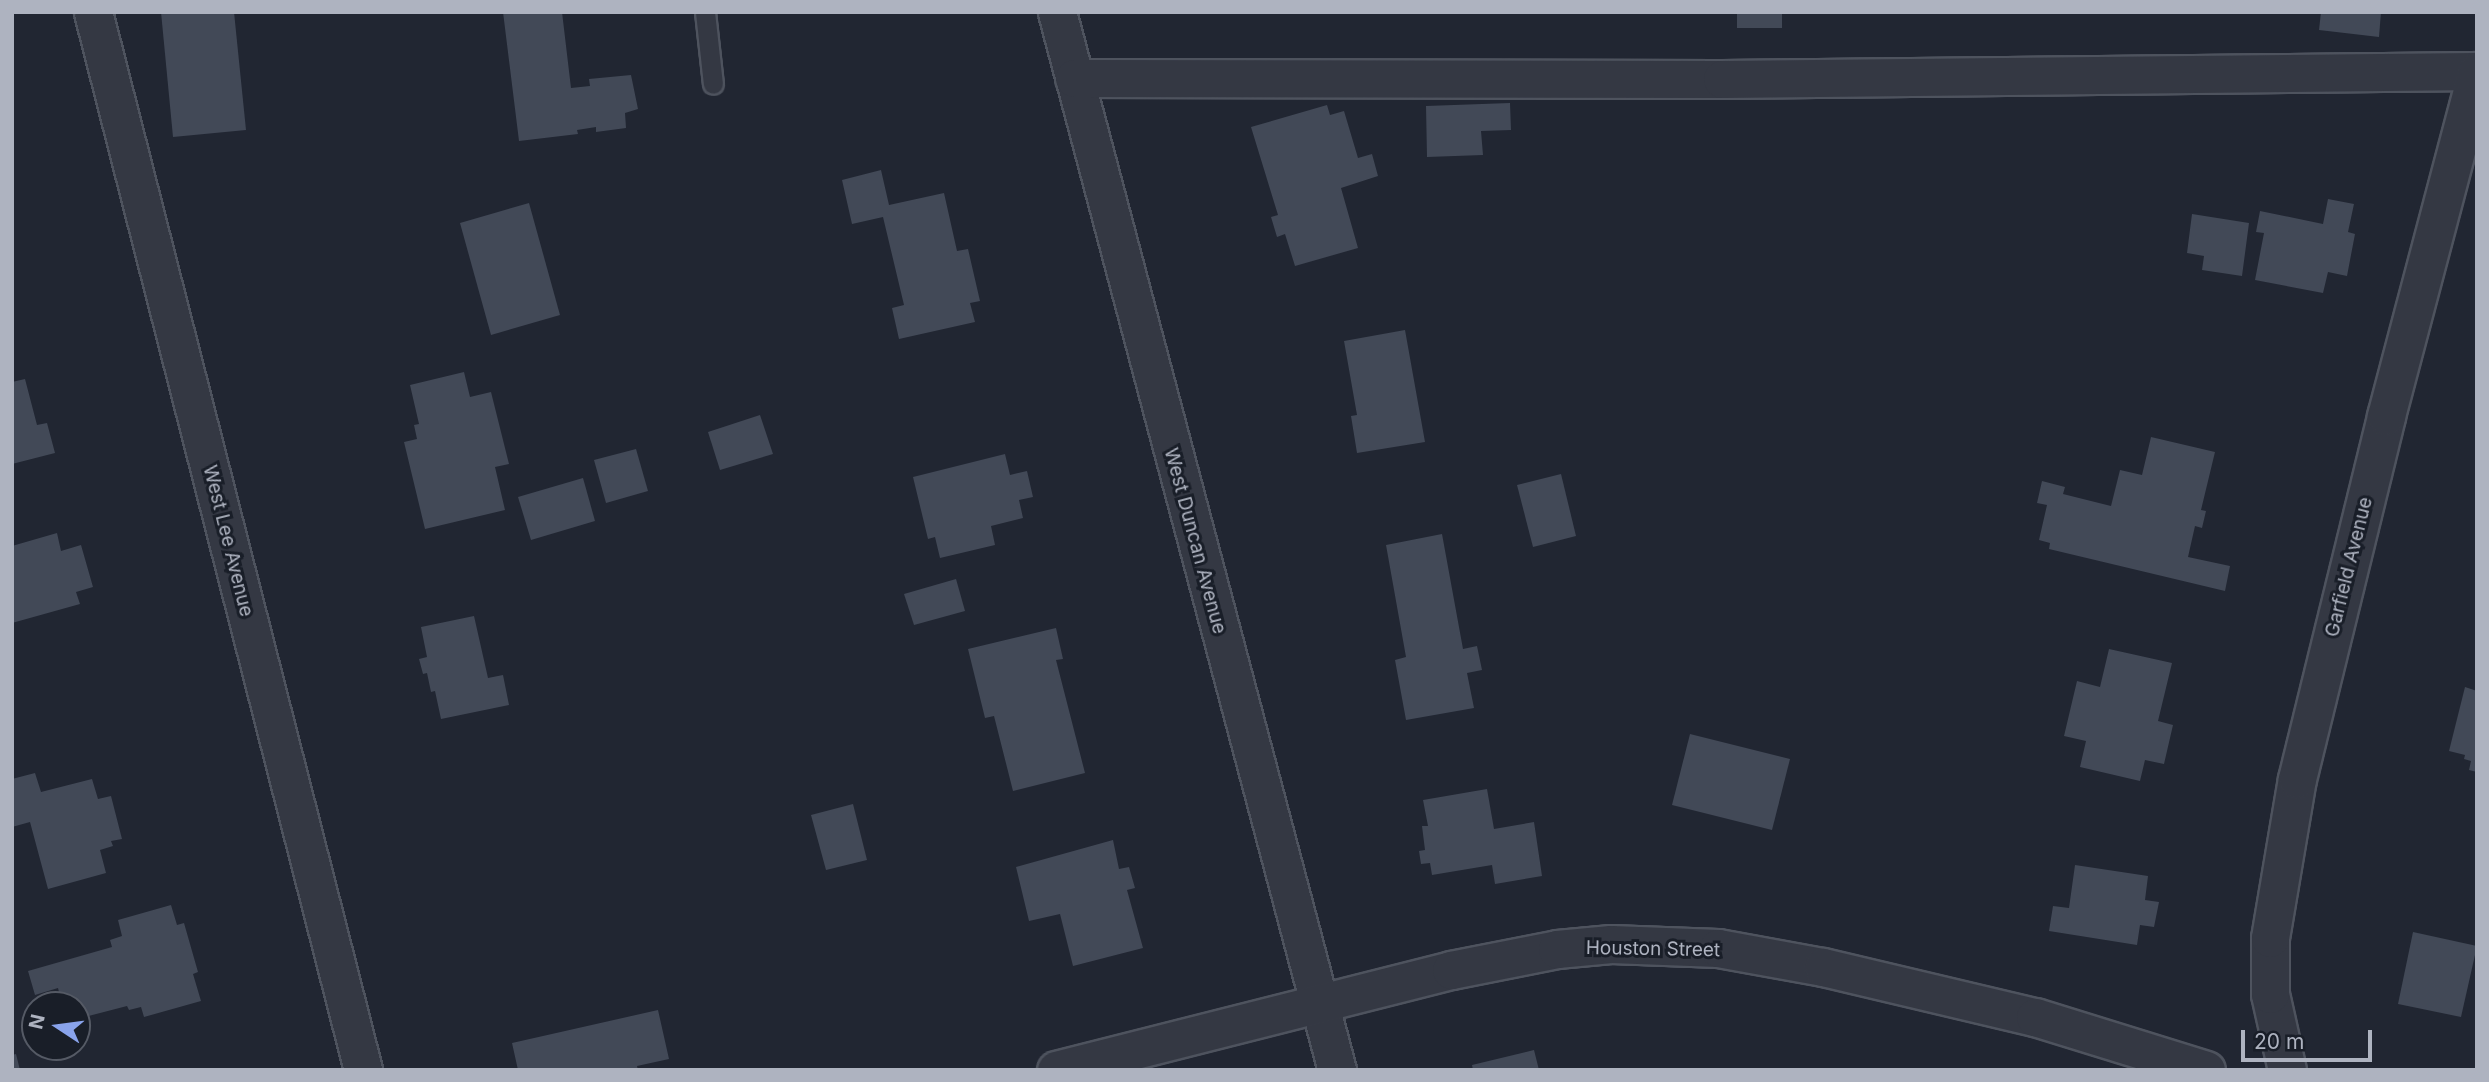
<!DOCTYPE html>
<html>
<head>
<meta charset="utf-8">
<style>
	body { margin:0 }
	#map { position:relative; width:2489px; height:1082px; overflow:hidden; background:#212632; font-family:Inter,sans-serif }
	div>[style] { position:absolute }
	.building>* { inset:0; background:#424957 }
	.roads { filter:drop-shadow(2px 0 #4e535e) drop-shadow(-2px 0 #4e535e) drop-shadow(0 2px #4e535e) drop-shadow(0 -2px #4e535e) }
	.lane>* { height:19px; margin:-9.5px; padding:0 9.5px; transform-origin:9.5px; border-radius:9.5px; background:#343843 }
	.street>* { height:37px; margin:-18.5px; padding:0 18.5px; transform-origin:18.5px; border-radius:18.5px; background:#343843 }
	span { translate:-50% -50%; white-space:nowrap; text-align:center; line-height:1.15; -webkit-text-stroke:6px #191e28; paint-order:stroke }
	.street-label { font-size:19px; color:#aeb3c0 }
	.frame { position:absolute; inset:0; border:14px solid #aeb3c0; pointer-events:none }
	.north { position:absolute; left:21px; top:991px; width:70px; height:70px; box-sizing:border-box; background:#191e28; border:2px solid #555a65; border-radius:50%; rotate:283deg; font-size:19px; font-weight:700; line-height:28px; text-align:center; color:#aeb3c0 }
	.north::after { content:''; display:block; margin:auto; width:24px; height:32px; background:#89a3eb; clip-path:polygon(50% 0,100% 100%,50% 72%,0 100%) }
	.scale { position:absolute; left:2241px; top:1030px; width:131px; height:32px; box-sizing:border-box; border:4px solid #aeb3c0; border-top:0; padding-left:9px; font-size:21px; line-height:24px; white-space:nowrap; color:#aeb3c0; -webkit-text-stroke:5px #191e28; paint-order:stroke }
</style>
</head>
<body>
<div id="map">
	<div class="building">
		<i style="clip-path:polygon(161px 12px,234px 12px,246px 130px,173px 137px)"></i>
		<i style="clip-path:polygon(503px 12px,562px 12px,571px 88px,590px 86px,589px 79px,631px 75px,638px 109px,625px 113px,626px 128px,596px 132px,596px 127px,577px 130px,578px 134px,519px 141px)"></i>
		<i style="clip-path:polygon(1737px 12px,1782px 12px,1782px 28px,1737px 28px)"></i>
		<i style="clip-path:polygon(2321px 12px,2381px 12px,2379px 37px,2319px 30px)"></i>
		<i style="clip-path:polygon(1510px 103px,1511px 130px,1481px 131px,1483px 155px,1427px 157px,1426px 106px)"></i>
		<i style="clip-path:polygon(1327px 105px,1330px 115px,1344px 111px,1358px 158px,1372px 154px,1378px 176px,1341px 188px,1358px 248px,1295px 266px,1285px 234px,1277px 237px,1271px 217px,1278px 215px,1251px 127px)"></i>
		<i style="clip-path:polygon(881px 170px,889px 205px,944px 193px,957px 251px,968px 249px,980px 301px,970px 303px,975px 322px,899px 339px,892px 308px,904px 305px,883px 217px,852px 224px,842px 180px)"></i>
		<i style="clip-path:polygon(2328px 199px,2354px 204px,2348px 232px,2355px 234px,2347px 276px,2328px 272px,2323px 293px,2255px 280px,2264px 233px,2256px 232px,2260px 211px,2323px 224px)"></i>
		<i style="clip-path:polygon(529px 203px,560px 315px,491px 335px,460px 223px)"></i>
		<i style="clip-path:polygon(2192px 214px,2249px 223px,2242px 276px,2202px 270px,2204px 256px,2187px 253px)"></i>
		<i style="clip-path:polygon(1405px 330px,1425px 442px,1357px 453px,1351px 416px,1357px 415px,1344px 341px)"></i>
		<i style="clip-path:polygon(464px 372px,470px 397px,491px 392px,509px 464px,495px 467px,505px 510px,425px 529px,404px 442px,417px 439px,414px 425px,419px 424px,410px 385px)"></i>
		<i style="clip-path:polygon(25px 379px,37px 425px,47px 423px,55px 453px,12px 464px,12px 382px)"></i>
		<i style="clip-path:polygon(760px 415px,773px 454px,720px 470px,708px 432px)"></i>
		<i style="clip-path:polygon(2151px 437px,2215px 452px,2201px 510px,2206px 511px,2202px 528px,2195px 526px,2188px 557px,2230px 566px,2225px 591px,2049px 549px,2050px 543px,2039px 540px,2047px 505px,2037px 503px,2042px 481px,2065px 487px,2063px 494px,2111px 506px,2120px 470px,2142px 475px)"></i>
		<i style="clip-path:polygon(636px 449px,648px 491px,606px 503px,594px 460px)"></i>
		<i style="clip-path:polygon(1005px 454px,1010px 475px,1027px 471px,1033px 497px,1019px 500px,1023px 518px,991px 526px,995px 545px,940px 558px,935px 537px,928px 539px,913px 477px)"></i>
		<i style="clip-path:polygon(1561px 474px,1576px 536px,1533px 547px,1517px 485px)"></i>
		<i style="clip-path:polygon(583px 478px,595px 521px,531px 540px,518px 497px)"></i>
		<i style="clip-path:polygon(57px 533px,61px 551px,81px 545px,93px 587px,76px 592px,80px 604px,12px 623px,12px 546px)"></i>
		<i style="clip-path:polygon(1442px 534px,1463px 649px,1477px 646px,1482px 670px,1467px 673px,1474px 708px,1406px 720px,1395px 660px,1406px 657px,1386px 545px)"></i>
		<i style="clip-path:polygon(956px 579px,965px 611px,914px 625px,904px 594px)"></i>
		<i style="clip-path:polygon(474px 616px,488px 678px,503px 675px,509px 705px,441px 719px,435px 691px,431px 692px,427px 673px,423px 674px,419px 659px,427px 657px,421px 627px)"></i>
		<i style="clip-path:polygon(1056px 628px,1063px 659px,1056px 660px,1085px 773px,1013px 791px,994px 716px,985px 718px,968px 649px)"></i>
		<i style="clip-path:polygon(2109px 649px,2172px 663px,2158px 721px,2173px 725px,2164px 764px,2145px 760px,2140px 781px,2080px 767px,2086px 741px,2064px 736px,2077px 681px,2100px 687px)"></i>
		<i style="clip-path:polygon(2465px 687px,2477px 691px,2477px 772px,2469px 770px,2471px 761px,2464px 759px,2465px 755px,2449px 751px)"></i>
		<i style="clip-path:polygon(1690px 734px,1790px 759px,1772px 830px,1672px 805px)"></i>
		<i style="clip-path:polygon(35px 773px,41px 792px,92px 779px,98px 799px,111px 796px,122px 839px,111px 841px,113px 846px,100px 850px,106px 873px,48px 889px,30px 822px,12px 827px,12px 779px)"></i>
		<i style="clip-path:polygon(1487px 789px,1494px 829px,1534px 822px,1542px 876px,1495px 884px,1492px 865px,1432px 875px,1430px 863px,1421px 864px,1419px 851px,1425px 850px,1422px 826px,1428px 826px,1423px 800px)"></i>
		<i style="clip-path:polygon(853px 804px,867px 860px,826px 870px,811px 815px)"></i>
		<i style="clip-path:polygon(1113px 840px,1119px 869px,1129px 867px,1135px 888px,1127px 890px,1143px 948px,1073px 966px,1060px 914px,1029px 921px,1016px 867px)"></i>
		<i style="clip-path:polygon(2075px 865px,2148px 876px,2145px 900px,2159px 902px,2154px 927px,2140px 925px,2137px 945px,2049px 931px,2053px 906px,2069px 908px)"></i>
		<i style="clip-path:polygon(171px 905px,177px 925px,184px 923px,198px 972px,193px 974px,201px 1001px,144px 1017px,141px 1007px,129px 1010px,127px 1006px,77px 1019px,77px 1005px,62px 1005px,58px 988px,35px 995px,28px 971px,112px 947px,110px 940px,122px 936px,118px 920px)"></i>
		<i style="clip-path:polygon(2413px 932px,2477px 946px,2461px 1017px,2398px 1004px)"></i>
		<i style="clip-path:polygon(658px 1010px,669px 1059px,637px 1066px,638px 1070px,518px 1070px,512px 1043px)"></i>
		<i style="clip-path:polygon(1534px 1050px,1539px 1070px,1473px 1070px,1472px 1065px)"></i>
		<i style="clip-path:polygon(16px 1054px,20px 1070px,12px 1070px,12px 1055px)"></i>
	</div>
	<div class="roads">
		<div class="lane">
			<i style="left:705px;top:12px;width:72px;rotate:83.7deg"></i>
		</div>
		<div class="street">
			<i style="left:93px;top:12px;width:1092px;rotate:75.68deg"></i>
			<i style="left:1057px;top:12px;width:1094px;rotate:75.18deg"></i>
			<i style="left:1074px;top:78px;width:648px;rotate:0.09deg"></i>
			<i style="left:1722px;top:79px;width:755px;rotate:-0.61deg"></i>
			<i style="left:1056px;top:1070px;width:407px;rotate:-14.2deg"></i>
			<i style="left:1451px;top:970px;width:108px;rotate:-11.2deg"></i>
			<i style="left:1557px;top:949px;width:54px;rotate:-5.3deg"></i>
			<i style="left:1611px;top:944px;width:107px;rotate:2.1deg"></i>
			<i style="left:1718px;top:948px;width:107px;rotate:10.3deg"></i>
			<i style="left:1823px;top:967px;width:218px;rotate:13.3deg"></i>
			<i style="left:2035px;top:1017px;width:179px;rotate:17.2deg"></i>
			<i style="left:2287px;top:1070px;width:78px;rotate:-102.6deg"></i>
			<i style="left:2270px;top:994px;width:56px;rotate:-90deg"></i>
			<i style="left:2270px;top:938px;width:161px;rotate:-80.4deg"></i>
			<i style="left:2297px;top:779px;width:374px;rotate:-76.2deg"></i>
			<i style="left:2386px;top:416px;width:357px;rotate:-75.2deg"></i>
		</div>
	</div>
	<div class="street-label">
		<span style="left:228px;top:541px;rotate:76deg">West Lee Avenue</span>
		<span style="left:1195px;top:541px;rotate:75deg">West Duncan Avenue</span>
		<span style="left:2349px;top:567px;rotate:-76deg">Garfield Avenue</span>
		<span style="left:1653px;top:949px;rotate:1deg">Houston Street</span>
	</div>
	<div class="frame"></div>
	<div class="north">N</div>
	<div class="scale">20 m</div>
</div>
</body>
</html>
